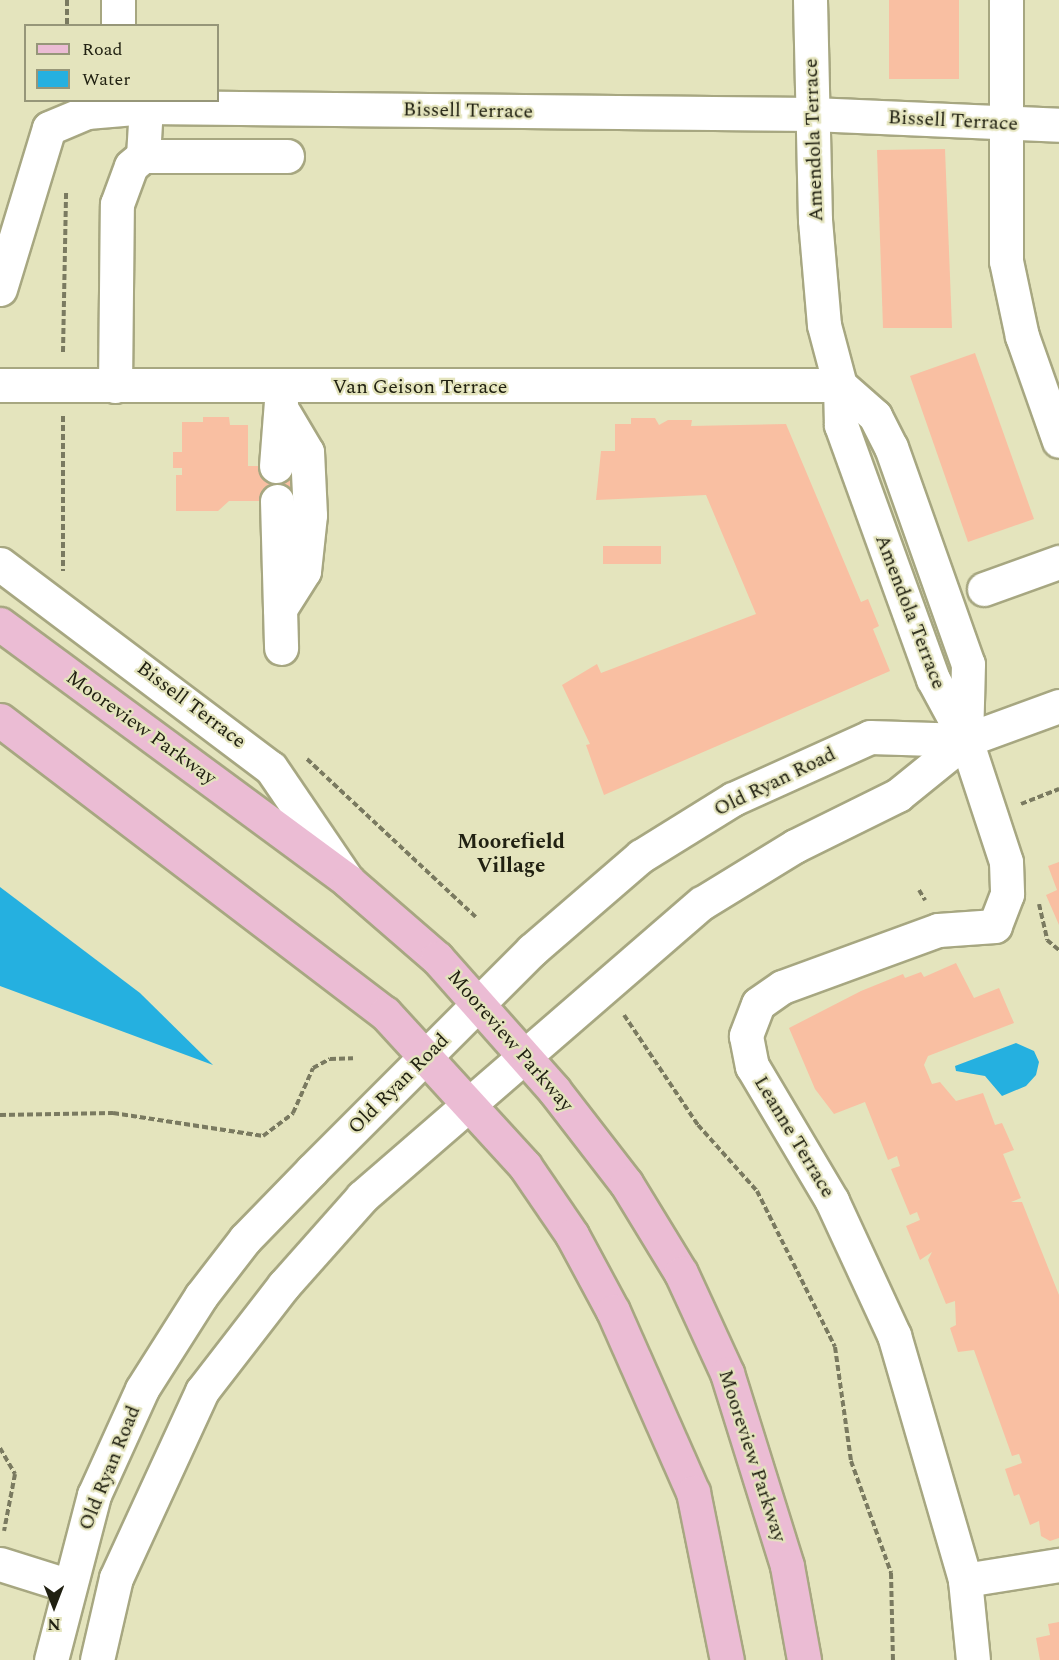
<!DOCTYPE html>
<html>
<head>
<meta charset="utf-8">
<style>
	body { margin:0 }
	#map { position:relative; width:1059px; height:1660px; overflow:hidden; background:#e4e4bd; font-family:Spectral,serif }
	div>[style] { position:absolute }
	.water>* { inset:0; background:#25b0e0 }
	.building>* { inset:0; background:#f9bfa2 }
	.path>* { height:4px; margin-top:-2px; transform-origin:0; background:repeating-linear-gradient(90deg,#7a7a60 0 6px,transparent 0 9px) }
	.roads { filter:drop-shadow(2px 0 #a7a781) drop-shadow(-2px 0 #a7a781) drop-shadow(0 2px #a7a781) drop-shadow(0 -2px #a7a781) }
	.minor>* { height:33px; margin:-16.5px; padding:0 16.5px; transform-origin:16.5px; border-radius:16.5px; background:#fff }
	.major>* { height:33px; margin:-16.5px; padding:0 16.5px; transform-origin:16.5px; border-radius:16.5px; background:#ebbcd4 }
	span { translate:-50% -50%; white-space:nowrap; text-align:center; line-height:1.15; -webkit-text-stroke:4.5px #e4e4bd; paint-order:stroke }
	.street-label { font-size:20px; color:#212112 }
	.neighbourhood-label { font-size:21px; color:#212112; font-weight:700 }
	.legend { position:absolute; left:24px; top:24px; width:195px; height:78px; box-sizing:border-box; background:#e4e4bd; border:2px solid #969679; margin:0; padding:8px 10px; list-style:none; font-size:18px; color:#212112 }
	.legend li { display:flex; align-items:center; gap:12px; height:30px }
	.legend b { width:30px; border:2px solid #969679 }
	.north { position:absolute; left:24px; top:1576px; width:60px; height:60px; -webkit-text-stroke:4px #e4e4bd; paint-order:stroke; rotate:180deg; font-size:16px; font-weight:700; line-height:24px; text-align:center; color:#212112 }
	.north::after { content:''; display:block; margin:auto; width:21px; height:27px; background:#212112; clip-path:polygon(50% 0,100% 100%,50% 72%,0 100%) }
</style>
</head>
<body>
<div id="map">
	<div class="water">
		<i style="clip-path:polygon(0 887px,140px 993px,213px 1065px,0 986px)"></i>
		<i style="clip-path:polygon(1016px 1043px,1034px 1051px,1039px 1062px,1036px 1075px,1026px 1086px,1002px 1096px,985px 1076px,956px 1071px,955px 1066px)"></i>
	</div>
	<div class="building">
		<i style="clip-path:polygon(889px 0,959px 0,959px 79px,889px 79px)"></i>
		<i style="clip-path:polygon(945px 149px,952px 328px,883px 328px,877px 150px)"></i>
		<i style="clip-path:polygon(975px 353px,1034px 519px,968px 542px,910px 376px)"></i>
		<i style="clip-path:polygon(203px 417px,229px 417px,230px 425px,248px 425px,248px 466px,297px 466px,297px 501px,229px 501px,218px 511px,176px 511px,176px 475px,182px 475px,182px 468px,173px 468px,173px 452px,182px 452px,182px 422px,203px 422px)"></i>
		<i style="clip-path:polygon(631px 418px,655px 418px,659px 425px,668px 420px,692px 420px,691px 426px,786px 424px,861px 602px,868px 599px,879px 626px,873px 629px,890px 671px,604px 795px,586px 745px,590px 744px,562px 685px,597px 664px,601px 673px,756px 614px,706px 495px,596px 500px,601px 451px,615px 451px,615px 424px,631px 424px)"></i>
		<i style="clip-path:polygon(603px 546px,661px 546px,661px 564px,603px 564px)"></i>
		<i style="clip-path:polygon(1059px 862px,1059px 925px,1046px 895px,1057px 890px,1048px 866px)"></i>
		<i style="clip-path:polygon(956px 963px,974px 998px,999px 988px,1014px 1023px,928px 1056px,924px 1065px,932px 1084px,940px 1082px,956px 1101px,983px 1093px,995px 1125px,1002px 1123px,1014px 1150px,1003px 1154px,1021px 1198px,1011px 1202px,1022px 1202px,1059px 1295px,1059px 1538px,1050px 1541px,1041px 1536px,1039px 1521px,1030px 1525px,1019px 1494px,1014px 1496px,1005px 1469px,1022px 1463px,1019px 1454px,1012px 1456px,974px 1350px,958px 1352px,950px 1328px,956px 1325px,955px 1301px,946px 1304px,928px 1260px,932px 1252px,920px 1260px,906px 1226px,920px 1220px,917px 1212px,910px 1215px,891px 1169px,900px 1166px,897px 1156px,888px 1160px,865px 1102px,834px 1114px,815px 1089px,789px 1028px,861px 991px,903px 974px,905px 978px,921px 972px,924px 977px)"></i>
		<i style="clip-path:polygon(1059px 1622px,1059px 1660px,1040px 1660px,1036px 1638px,1050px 1635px,1048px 1624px)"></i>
	</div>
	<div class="path">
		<i style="left:67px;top:0;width:26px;rotate:90deg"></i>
		<i style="left:63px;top:352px;width:161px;rotate:-88.9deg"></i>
		<i style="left:63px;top:416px;width:155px;rotate:90deg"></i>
		<i style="left:307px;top:759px;width:231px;rotate:43.1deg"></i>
		<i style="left:1021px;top:804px;width:41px;rotate:-21.5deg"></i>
		<i style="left:919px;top:890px;width:12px;rotate:59deg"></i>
		<i style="left:1039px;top:904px;width:37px;rotate:77deg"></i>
		<i style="left:1047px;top:940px;width:16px;rotate:40deg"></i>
		<i style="left:624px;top:1015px;width:133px;rotate:56.1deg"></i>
		<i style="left:698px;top:1125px;width:89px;rotate:48.2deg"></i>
		<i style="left:757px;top:1191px;width:174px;rotate:63.4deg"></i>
		<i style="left:835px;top:1347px;width:115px;rotate:82deg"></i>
		<i style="left:851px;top:1461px;width:119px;rotate:70.3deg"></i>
		<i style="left:891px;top:1573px;width:87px;rotate:88.7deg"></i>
		<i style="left:0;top:1115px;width:113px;rotate:-1deg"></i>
		<i style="left:113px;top:1113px;width:152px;rotate:8.7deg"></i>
		<i style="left:263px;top:1136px;width:38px;rotate:-37deg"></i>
		<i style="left:293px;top:1113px;width:49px;rotate:-66deg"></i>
		<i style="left:313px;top:1068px;width:19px;rotate:-28deg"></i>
		<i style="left:330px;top:1059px;width:23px;rotate:-2deg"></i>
		<i style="left:0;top:1448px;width:30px;rotate:60deg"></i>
		<i style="left:15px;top:1474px;width:58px;rotate:100.9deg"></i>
	</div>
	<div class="roads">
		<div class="minor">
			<i style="left:118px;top:0;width:26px;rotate:90deg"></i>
			<i style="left:810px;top:0;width:220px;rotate:88.7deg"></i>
			<i style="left:815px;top:220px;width:105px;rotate:85.1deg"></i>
			<i style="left:824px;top:325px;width:62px;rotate:75.1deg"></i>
			<i style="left:840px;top:385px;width:40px;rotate:88.6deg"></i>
			<i style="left:841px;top:425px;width:270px;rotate:70.1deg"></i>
			<i style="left:933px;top:679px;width:69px;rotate:61.6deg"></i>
			<i style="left:966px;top:740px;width:128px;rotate:71.8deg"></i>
			<i style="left:1006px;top:862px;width:32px;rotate:88deg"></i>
			<i style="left:1007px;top:894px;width:34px;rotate:111deg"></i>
			<i style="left:995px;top:926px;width:57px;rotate:176deg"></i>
			<i style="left:938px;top:930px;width:166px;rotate:159.9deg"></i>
			<i style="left:782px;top:987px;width:29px;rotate:145deg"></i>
			<i style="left:758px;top:1004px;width:34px;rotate:111deg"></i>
			<i style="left:746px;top:1036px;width:31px;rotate:79deg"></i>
			<i style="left:752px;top:1066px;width:157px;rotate:59.3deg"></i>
			<i style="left:832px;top:1201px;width:148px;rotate:65.2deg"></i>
			<i style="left:894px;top:1335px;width:255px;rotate:73.8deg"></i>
			<i style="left:965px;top:1580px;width:80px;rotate:84.3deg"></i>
			<i style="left:1006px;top:0;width:261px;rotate:90deg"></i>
			<i style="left:1006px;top:261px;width:77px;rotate:78deg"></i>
			<i style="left:1022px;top:336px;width:111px;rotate:70.6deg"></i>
			<i style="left:143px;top:156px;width:144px"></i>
			<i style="left:0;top:289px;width:168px;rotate:-73.1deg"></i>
			<i style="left:49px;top:128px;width:41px;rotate:-22.8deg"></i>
			<i style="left:87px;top:112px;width:59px;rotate:-4.8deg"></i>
			<i style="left:146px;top:107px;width:666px;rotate:0.6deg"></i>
			<i style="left:812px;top:114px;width:247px;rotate:2.5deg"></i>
			<i style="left:0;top:385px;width:840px"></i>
			<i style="left:840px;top:385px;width:47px;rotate:41.5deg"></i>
			<i style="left:875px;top:416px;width:35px;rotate:63deg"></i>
			<i style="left:891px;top:447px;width:230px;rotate:70.5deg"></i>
			<i style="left:968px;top:664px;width:74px;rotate:91.5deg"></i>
			<i style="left:115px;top:386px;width:182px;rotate:-89.4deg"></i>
			<i style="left:117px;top:204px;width:40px;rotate:-69.8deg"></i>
			<i style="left:131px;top:166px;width:16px;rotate:-40deg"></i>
			<i style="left:143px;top:156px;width:49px;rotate:-86.5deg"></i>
			<i style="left:276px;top:466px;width:65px;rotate:-85.6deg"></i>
			<i style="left:277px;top:501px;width:147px;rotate:88.4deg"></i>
			<i style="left:0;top:564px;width:339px;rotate:37deg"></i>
			<i style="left:271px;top:768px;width:132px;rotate:55.8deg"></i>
			<i style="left:984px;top:589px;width:80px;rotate:-19.8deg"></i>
			<i style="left:280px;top:609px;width:45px;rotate:-57.7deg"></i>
			<i style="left:304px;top:571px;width:56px;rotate:-83.9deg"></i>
			<i style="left:310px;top:515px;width:63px;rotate:-92.7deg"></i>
			<i style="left:307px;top:452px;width:51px;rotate:-120.6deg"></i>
			<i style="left:0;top:1564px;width:70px;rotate:17.4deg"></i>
			<i style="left:965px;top:1580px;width:95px;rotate:-9.1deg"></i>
			<i style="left:51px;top:1660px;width:171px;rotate:-75.4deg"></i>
			<i style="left:94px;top:1495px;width:116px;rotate:-65.6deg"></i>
			<i style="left:142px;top:1389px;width:110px;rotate:-57.6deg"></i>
			<i style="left:201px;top:1296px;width:72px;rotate:-52.3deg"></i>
			<i style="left:245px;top:1239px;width:96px;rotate:-45.8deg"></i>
			<i style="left:312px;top:1170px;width:311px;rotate:-45deg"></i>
			<i style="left:532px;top:950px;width:144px;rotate:-40.8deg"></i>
			<i style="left:641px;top:856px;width:108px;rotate:-31.8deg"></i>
			<i style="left:733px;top:799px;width:150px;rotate:-24.3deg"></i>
			<i style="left:870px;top:737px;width:96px;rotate:1.8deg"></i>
			<i style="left:97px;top:1660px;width:84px;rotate:-77deg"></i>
			<i style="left:116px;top:1578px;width:206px;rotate:-65.3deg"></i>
			<i style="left:202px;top:1391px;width:134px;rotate:-52.3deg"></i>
			<i style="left:284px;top:1285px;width:118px;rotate:-48.4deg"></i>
			<i style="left:362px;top:1197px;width:449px;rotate:-40.9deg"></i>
			<i style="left:702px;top:903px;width:109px;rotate:-31.5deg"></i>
			<i style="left:795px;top:846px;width:115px;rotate:-26.3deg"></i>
			<i style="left:898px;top:795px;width:87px;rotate:-39deg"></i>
			<i style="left:966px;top:740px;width:99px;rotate:-20.1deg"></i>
		</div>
		<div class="major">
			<i style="left:0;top:624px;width:433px;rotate:36.4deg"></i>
			<i style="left:348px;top:881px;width:118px;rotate:40.9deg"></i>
			<i style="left:437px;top:958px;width:176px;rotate:48.4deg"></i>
			<i style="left:554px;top:1090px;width:118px;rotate:52.3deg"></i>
			<i style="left:626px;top:1183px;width:105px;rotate:58.6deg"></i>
			<i style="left:681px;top:1273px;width:110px;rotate:65.3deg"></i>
			<i style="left:727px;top:1373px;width:202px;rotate:72.7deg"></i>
			<i style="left:787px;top:1566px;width:96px;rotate:79.7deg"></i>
			<i style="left:0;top:720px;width:484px;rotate:37.3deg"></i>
			<i style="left:385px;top:1013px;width:207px;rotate:47.5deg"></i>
			<i style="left:525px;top:1166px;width:83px;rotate:55.7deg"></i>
			<i style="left:572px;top:1235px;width:86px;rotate:61.7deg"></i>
			<i style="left:613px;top:1311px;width:198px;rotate:66.2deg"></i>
			<i style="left:693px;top:1492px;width:171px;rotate:78.6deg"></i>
		</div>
	</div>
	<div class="street-label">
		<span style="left:468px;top:111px;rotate:1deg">Bissell Terrace</span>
		<span style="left:953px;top:121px;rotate:3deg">Bissell Terrace</span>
		<span style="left:814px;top:140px;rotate:-92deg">Amendola Terrace</span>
		<span style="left:420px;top:387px">Van Geison Terrace</span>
		<span style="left:910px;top:612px;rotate:69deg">Amendola Terrace</span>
		<span style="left:191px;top:705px;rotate:37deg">Bissell Terrace</span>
		<span style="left:141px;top:728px;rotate:36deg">Mooreview Parkway</span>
		<span style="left:775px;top:782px;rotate:-26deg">Old Ryan Road</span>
		<span style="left:510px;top:1041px;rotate:49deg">Mooreview Parkway</span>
		<span style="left:399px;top:1084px;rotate:-45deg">Old Ryan Road</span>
		<span style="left:794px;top:1137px;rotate:59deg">Leanne Terrace</span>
		<span style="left:752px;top:1456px;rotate:72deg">Mooreview Parkway</span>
		<span style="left:110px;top:1468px;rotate:-68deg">Old Ryan Road</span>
	</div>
	<div class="neighbourhood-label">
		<span style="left:511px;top:854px">Moorefield<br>Village</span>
	</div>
	<ul class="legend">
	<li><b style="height:8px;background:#ebbcd4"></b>Road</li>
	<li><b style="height:16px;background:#25b0e0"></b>Water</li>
	</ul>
	<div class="north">N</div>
</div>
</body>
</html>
